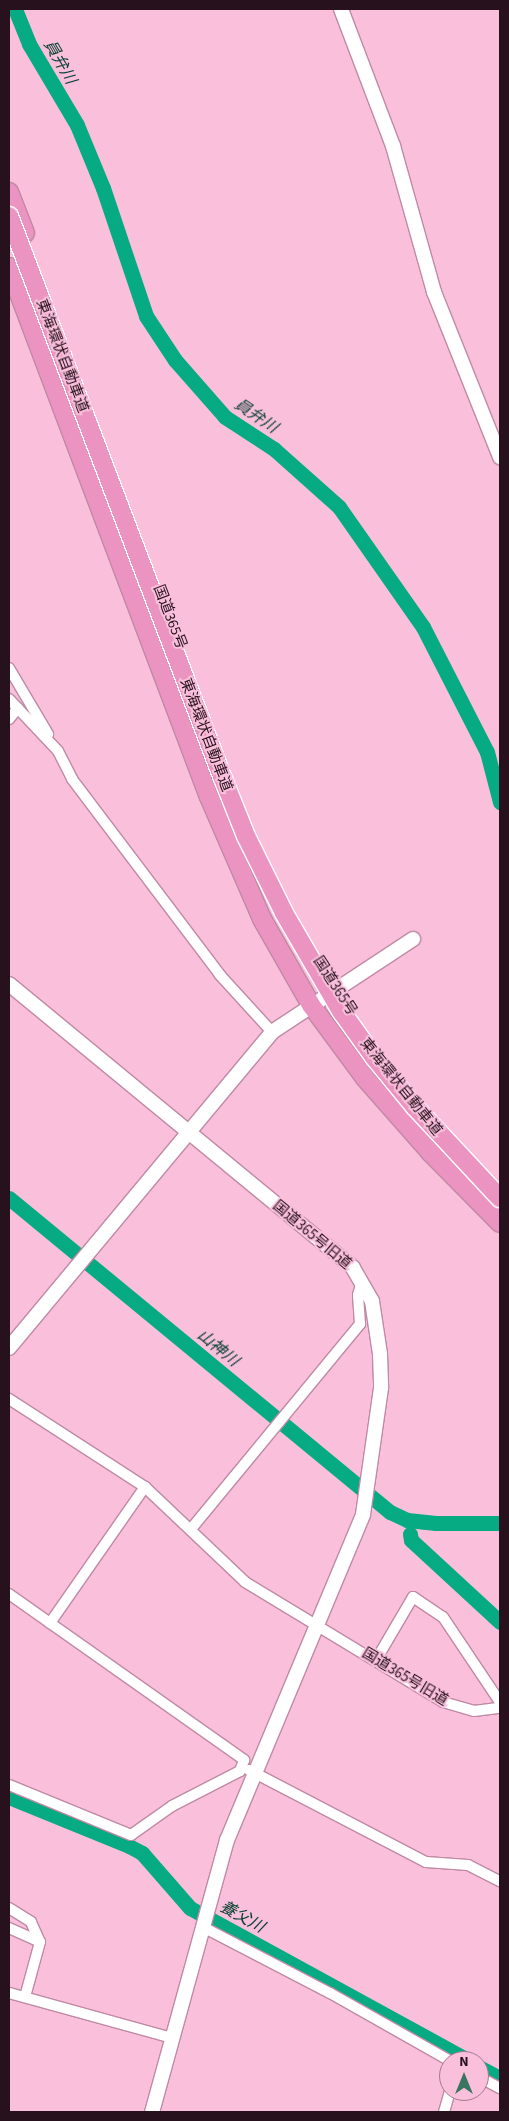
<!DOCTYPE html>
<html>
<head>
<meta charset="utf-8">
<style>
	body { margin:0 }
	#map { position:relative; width:509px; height:2121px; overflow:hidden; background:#f9bfdb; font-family:"Source Sans 3","Noto Sans JP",sans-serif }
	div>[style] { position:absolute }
	.river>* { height:15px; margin:-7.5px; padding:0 7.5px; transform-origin:7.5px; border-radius:7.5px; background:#07ab83 }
	.roads { filter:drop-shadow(1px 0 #c089a4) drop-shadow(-1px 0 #c089a4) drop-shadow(0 1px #c089a4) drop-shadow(0 -1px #c089a4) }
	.street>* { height:10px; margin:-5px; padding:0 5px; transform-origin:5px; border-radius:5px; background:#fff }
	.secondary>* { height:14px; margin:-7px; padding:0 7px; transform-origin:7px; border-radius:7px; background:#fff }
	.highway>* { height:18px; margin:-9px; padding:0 9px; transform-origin:9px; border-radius:9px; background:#eb94c1 }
	.bridges { filter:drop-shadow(1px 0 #fff) drop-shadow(-1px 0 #fff) drop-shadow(0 1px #fff) drop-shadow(0 -1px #fff) }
	.highway-bridge>* { height:18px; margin:-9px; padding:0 9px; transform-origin:9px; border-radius:9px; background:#eb94c1 }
	span { translate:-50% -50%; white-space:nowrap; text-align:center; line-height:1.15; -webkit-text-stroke:4px #f9bfdb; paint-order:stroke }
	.street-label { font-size:15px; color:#26111c }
	.water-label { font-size:16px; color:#013e2d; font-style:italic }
	.frame { position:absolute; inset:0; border:10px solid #26111c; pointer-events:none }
	.north { position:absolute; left:439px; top:2051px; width:50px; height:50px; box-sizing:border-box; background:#f9bfdb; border:1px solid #a5798f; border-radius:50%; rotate:0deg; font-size:14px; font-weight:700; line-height:20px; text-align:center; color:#26111c }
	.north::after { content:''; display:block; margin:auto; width:18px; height:22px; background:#397560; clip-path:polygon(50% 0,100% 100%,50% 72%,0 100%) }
</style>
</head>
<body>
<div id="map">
	<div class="river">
		<i style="left:15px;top:9px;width:38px;rotate:68deg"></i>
		<i style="left:29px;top:44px;width:94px;rotate:59.3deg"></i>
		<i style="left:77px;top:125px;width:68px;rotate:67.6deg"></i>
		<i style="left:103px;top:188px;width:135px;rotate:71.4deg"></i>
		<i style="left:146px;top:316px;width:53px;rotate:56.6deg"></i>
		<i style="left:175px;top:360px;width:76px;rotate:48.7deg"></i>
		<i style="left:225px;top:417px;width:59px;rotate:33.1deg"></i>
		<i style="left:274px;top:449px;width:87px;rotate:41.7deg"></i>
		<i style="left:339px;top:507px;width:146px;rotate:55deg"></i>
		<i style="left:423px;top:627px;width:140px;rotate:62.9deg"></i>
		<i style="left:487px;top:752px;width:52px;rotate:75.4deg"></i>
		<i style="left:9px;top:1198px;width:494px;rotate:39.5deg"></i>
		<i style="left:390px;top:1512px;width:19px;rotate:25deg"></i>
		<i style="left:407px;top:1520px;width:29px;rotate:6deg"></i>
		<i style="left:436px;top:1523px;width:64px"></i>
		<i style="left:410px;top:1534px;width:6px;rotate:81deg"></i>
		<i style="left:411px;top:1540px;width:121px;rotate:42.7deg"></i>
		<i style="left:9px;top:1797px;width:130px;rotate:22.2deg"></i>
		<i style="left:129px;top:1846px;width:15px;rotate:28deg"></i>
		<i style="left:142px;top:1853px;width:73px;rotate:48.9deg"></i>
		<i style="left:190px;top:1908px;width:318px;rotate:28.7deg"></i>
		<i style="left:479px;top:2067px;width:24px;rotate:28deg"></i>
	</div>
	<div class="roads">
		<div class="street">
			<i style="left:9px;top:668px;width:77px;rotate:59.4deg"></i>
			<i style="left:9px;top:699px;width:71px;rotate:46.7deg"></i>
			<i style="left:58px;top:751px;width:31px;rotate:63deg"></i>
			<i style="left:72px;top:779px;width:246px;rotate:52.9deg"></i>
			<i style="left:220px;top:975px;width:77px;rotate:47.6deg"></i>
			<i style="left:9px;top:719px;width:14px;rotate:-51deg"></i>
			<i style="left:9px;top:1399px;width:162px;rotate:32.9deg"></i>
			<i style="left:145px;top:1487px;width:138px;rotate:43.5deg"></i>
			<i style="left:245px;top:1582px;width:232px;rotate:31.2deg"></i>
			<i style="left:443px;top:1702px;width:32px;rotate:16deg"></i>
			<i style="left:474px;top:1711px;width:26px;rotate:-7deg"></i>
			<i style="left:191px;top:1529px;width:266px;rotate:-50.5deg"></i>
			<i style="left:360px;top:1324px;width:29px;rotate:-94deg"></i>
			<i style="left:358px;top:1295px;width:15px;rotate:-74deg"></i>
			<i style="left:9px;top:1594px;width:288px;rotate:35.2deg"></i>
			<i style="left:244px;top:1760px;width:12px;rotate:110deg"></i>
			<i style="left:240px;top:1771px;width:76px;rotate:152.8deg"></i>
			<i style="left:172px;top:1806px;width:50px;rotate:144.7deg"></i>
			<i style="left:131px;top:1835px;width:132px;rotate:-157.7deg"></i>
			<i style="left:50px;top:1623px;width:166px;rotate:-55.1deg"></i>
			<i style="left:376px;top:1660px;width:73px;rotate:-59.6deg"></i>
			<i style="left:413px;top:1597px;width:36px;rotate:34deg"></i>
			<i style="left:443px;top:1617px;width:102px;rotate:56.2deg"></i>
			<i style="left:249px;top:1770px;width:199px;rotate:27.5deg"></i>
			<i style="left:426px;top:1862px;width:42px;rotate:4.1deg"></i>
			<i style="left:468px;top:1865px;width:36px;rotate:27deg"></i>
			<i style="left:9px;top:1908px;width:26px;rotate:32deg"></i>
			<i style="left:31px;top:1922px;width:22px;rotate:66deg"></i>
			<i style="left:203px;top:1927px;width:143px;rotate:27.5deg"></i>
			<i style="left:330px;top:1993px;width:138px;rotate:29.5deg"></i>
			<i style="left:9px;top:1928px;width:34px;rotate:24deg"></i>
			<i style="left:40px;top:1942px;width:57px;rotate:105.3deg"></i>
			<i style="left:9px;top:1993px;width:169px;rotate:15.4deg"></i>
			<i style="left:479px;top:2077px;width:24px;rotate:28deg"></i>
			<i style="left:444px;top:2112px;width:22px;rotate:-74deg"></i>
		</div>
		<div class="secondary">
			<i style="left:341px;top:9px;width:147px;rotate:69.2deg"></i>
			<i style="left:393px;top:146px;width:152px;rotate:74.3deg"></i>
			<i style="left:434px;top:292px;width:178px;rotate:68.2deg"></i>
			<i style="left:9px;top:984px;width:446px;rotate:39.5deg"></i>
			<i style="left:353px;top:1268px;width:38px;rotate:60deg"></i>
			<i style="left:372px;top:1301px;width:54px;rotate:81.4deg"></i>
			<i style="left:380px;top:1354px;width:34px;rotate:88deg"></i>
			<i style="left:381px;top:1388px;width:128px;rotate:98.1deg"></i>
			<i style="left:363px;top:1515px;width:352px;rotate:112.7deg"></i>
			<i style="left:227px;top:1840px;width:282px;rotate:105.4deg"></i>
			<i style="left:9px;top:1348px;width:411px;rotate:-50.2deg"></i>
			<i style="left:272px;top:1032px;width:169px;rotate:-33.4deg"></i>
		</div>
		<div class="highway">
			<i style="left:9px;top:192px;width:44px;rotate:68.7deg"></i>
			<i style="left:9px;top:267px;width:566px;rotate:69.33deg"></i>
			<i style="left:209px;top:797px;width:133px;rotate:66.5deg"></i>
			<i style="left:262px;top:919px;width:99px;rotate:60.3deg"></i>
			<i style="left:311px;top:1005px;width:91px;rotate:53.5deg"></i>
			<i style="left:365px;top:1078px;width:100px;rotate:48.7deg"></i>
			<i style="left:431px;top:1153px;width:98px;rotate:45.4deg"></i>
		</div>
	</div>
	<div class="bridges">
		<div class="highway-bridge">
			<i style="left:9px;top:216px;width:599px;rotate:69.18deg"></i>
			<i style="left:222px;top:776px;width:65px;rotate:68.2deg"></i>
			<i style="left:246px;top:836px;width:86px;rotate:63.7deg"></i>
			<i style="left:284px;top:913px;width:113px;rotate:59.8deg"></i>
			<i style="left:341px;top:1011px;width:57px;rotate:54.3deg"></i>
			<i style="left:374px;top:1057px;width:65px;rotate:50.6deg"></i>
			<i style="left:415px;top:1107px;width:125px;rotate:47deg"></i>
		</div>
	</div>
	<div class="street-label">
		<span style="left:62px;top:356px;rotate:69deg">東海環状自動車道</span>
		<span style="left:170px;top:617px;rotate:69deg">国道365号</span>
		<span style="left:206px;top:735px;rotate:69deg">東海環状自動車道</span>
		<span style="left:335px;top:986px;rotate:57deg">国道365号</span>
		<span style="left:401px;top:1087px;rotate:51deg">東海環状自動車道</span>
		<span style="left:312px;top:1235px;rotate:40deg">国道365号旧道</span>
		<span style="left:405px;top:1677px;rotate:31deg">国道365号旧道</span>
	</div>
	<div class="water-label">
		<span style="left:60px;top:62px;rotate:60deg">員弁川</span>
		<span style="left:256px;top:416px;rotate:34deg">員弁川</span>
		<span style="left:218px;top:1348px;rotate:39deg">山神川</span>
		<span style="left:242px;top:1917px;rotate:29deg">養父川</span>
	</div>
	<div class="frame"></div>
	<div class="north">N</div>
</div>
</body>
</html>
